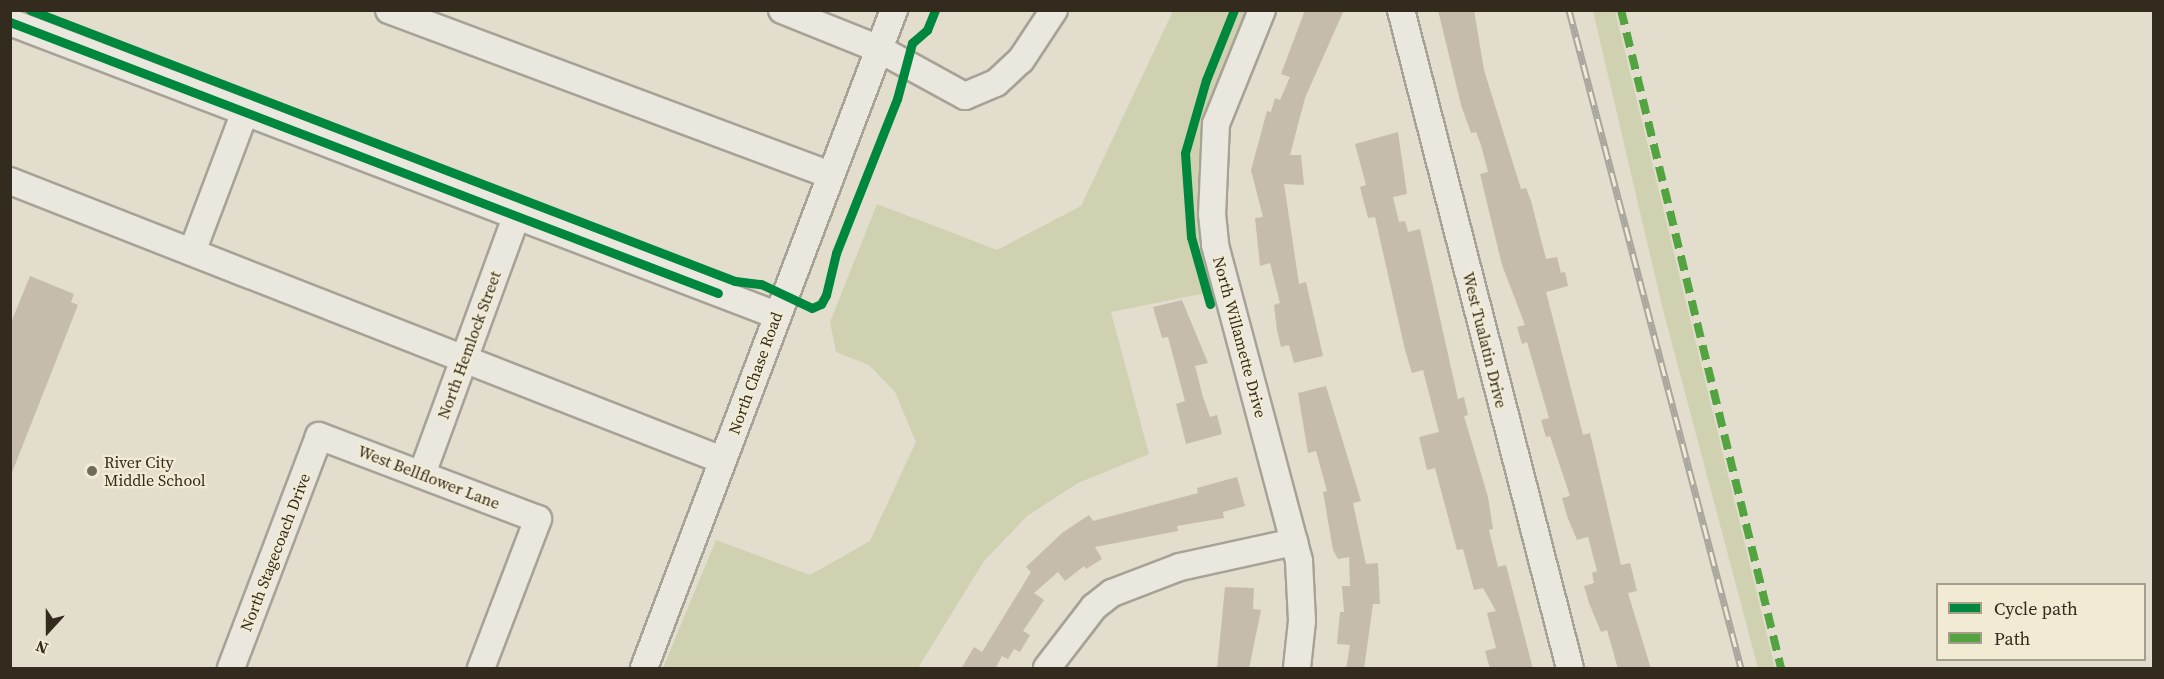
<!DOCTYPE html>
<html>
<head>
<meta charset="utf-8">
<style>
	body { margin:0 }
	#map { position:relative; width:2164px; height:679px; overflow:hidden; background:#e2ddcd; font-family:"Source Serif 4",serif }
	div>[style] { position:absolute }
	.green>* { inset:0; background:#cfd1b1 }
	.building>* { inset:0; background:#c5bcae }
	.roads { filter:drop-shadow(2px 0 #a7a296) drop-shadow(-2px 0 #a7a296) drop-shadow(0 2px #a7a296) drop-shadow(0 -2px #a7a296) }
	.minor>* { height:26px; margin:-13px; padding:0 13px; transform-origin:13px; border-radius:13px; background:#eae7de }
	.rail>* { height:7px; margin-top:-3.5px; transform-origin:0; background:repeating-linear-gradient(90deg,#f2ebd4 0 14px,#a9a69e 0 28px); box-sizing:border-box; border-block:2px solid #a9a69e }
	.quiet>* { height:8px; margin-top:-4px; transform-origin:0; background:repeating-linear-gradient(90deg,#53a441 0 15px,transparent 0 23px) }
	.cycleway>* { height:9px; margin:-4.5px; padding:0 4.5px; transform-origin:4.5px; border-radius:4.5px; background:#00873e }
	.dots>* { width:16px; height:16px; translate:-50% -50%; box-sizing:border-box; border:3px solid #f2ebd4; border-radius:50% }
	span { translate:-50% -50%; white-space:nowrap; text-align:center; line-height:1.15; -webkit-text-stroke:4.5px #f2ebd4; paint-order:stroke }
	.street-label { font-size:16px; color:#342b1f }
	.poi-label { font-size:16px; color:#342b1f }
	.left { translate:0 -50%; text-align:left }
	.frame { position:absolute; inset:0; border:12px solid #342b1f; pointer-events:none }
	.legend { position:absolute; left:1936px; top:583px; width:210px; height:78px; box-sizing:border-box; background:#f2ebd4; border:2px solid #a69e8c; margin:0; padding:8px 10px; list-style:none; font-size:18px; color:#342b1f }
	.legend li { display:flex; align-items:center; gap:12px; height:30px }
	.legend b { width:30px; border:2px solid #a69e8c }
	.north { position:absolute; left:18px; top:601px; width:60px; height:60px; -webkit-text-stroke:4px #f2ebd4; paint-order:stroke; rotate:201deg; font-size:16px; font-weight:700; line-height:24px; text-align:center; color:#342b1f }
	.north::after { content:''; display:block; margin:auto; width:21px; height:27px; background:#342b1f; clip-path:polygon(50% 0,100% 100%,50% 72%,0 100%) }
</style>
</head>
<body>
<div id="map">
	<div class="green">
		<i style="clip-path:polygon(1173px 11px,1248px 11px,1220px 74px,1204px 136px,1198px 221px,1216px 291px,1111px 312px,1149px 454px,1078px 483px,1027px 516px,984px 561px,918px 668px,663px 668px,716px 540px,810px 575px,870px 541px,916px 442px,895px 392px,869px 365px,836px 352px,830px 322px,877px 204px,997px 250px,1081px 206px)"></i>
		<i style="clip-path:polygon(1593px 11px,1615px 11px,1775px 668px,1758px 668px,1662px 306px)"></i>
	</div>
	<div class="building">
		<i style="clip-path:polygon(1305px 10px,1344px 10px,1305px 98px,1290px 155px,1301px 155px,1304px 185px,1284px 184px,1299px 284px,1306px 282px,1323px 356px,1294px 363px,1289px 345px,1281px 347px,1277px 330px,1274px 305px,1280px 303px,1270px 263px,1260px 266px,1255px 218px,1263px 217px,1251px 170px,1267px 111px,1271px 112px,1275px 98px,1280px 100px,1290px 77px,1281px 74px)"></i>
		<i style="clip-path:polygon(1438px 10px,1474px 10px,1484px 70px,1521px 189px,1526px 188px,1531px 201px,1546px 259px,1557px 257px,1561px 273px,1565px 272px,1568px 286px,1546px 292px,1583px 435px,1590px 433px,1621px 565px,1630px 563px,1637px 591px,1628px 593px,1651px 669px,1618px 669px,1607px 630px,1601px 632px,1589px 603px,1584px 586px,1594px 583px,1592px 573px,1597px 571px,1588px 537px,1577px 540px,1567px 516px,1562px 498px,1570px 496px,1550px 436px,1546px 437px,1541px 420px,1549px 418px,1527px 342px,1522px 344px,1517px 327px,1525px 325px,1502px 265px,1480px 174px,1488px 172px,1481px 145px,1476px 132px,1471px 133px,1461px 105px)"></i>
		<i style="clip-path:polygon(1398px 132px,1407px 194px,1393px 197px,1399px 222px,1405px 221px,1408px 232px,1420px 229px,1458px 399px,1464px 397px,1468px 415px,1464px 416px,1488px 497px,1493px 529px,1489px 530px,1498px 567px,1506px 565px,1533px 669px,1490px 669px,1485px 651px,1496px 648px,1487px 613px,1496px 611px,1483px 588px,1474px 590px,1463px 549px,1457px 550px,1435px 468px,1427px 470px,1419px 437px,1439px 432px,1423px 370px,1412px 373px,1405px 350px,1375px 217px,1368px 218px,1360px 187px,1366px 185px,1355px 144px)"></i>
		<i style="clip-path:polygon(30px 276px,74px 294px,71px 302px,78px 305px,11px 475px,10px 325px)"></i>
		<i style="clip-path:polygon(1182px 300px,1208px 363px,1195px 366px,1203px 397px,1210px 417px,1217px 415px,1222px 434px,1186px 444px,1176px 404px,1185px 401px,1168px 337px,1162px 338px,1153px 307px)"></i>
		<i style="clip-path:polygon(1326px 386px,1361px 501px,1353px 503px,1366px 564px,1378px 563px,1380px 604px,1373px 604px,1364px 669px,1346px 669px,1350px 645px,1337px 644px,1340px 612px,1344px 612px,1342px 586px,1350px 586px,1349px 557px,1338px 559px,1333px 550px,1323px 492px,1327px 491px,1316px 451px,1308px 453px,1298px 393px)"></i>
		<i style="clip-path:polygon(1237px 477px,1245px 506px,1223px 512px,1224px 518px,1177px 526px,1178px 531px,1095px 547px,1102px 559px,1086px 569px,1084px 566px,1065px 581px,1058px 572px,1034px 593px,1044px 600px,1023px 631px,1030px 635px,1020px 652px,1014px 649px,1008px 659px,1002px 656px,995px 669px,961px 669px,974px 647px,982px 652px,1031px 572px,1026px 567px,1062px 533px,1089px 515px,1093px 521px,1198px 493px,1197px 488px)"></i>
		<i style="clip-path:polygon(1225px 587px,1254px 588px,1253px 609px,1261px 610px,1249px 669px,1217px 669px)"></i>
	</div>
	<div class="roads">
		<div class="minor">
			<i style="left:389px;top:10px;width:471px;rotate:20.5deg"></i>
			<i style="left:782px;top:10px;width:105px;rotate:21.9deg"></i>
			<i style="left:879px;top:49px;width:98px;rotate:28.7deg"></i>
			<i style="left:965px;top:96px;width:34px;rotate:-23deg"></i>
			<i style="left:996px;top:83px;width:34px;rotate:-43deg"></i>
			<i style="left:1021px;top:60px;width:60px;rotate:-56.6deg"></i>
			<i style="left:1262px;top:10px;width:123px;rotate:112deg"></i>
			<i style="left:1216px;top:124px;width:90px;rotate:92.5deg"></i>
			<i style="left:1212px;top:214px;width:31px;rotate:84deg"></i>
			<i style="left:1215px;top:245px;width:327px;rotate:75.1deg"></i>
			<i style="left:1299px;top:561px;width:60px;rotate:87.1deg"></i>
			<i style="left:1302px;top:621px;width:47px;rotate:96.1deg"></i>
			<i style="left:1401px;top:10px;width:679px;rotate:75.6deg"></i>
			<i style="left:10px;top:22px;width:820px;rotate:20.93deg"></i>
			<i style="left:10px;top:181px;width:765px;rotate:21.4deg"></i>
			<i style="left:192px;top:252px;width:150px;rotate:-69.3deg"></i>
			<i style="left:422px;top:474px;width:274px;rotate:-69.9deg"></i>
			<i style="left:231px;top:668px;width:248px;rotate:-69.2deg"></i>
			<i style="left:319px;top:436px;width:234px;rotate:20.8deg"></i>
			<i style="left:538px;top:519px;width:160px;rotate:110.9deg"></i>
			<i style="left:644px;top:668px;width:704px;rotate:-69.2deg"></i>
			<i style="left:1047px;top:668px;width:77px;rotate:-52.4deg"></i>
			<i style="left:1094px;top:607px;width:23px;rotate:-38deg"></i>
			<i style="left:1112px;top:593px;width:73px;rotate:-20.9deg"></i>
			<i style="left:1180px;top:567px;width:117px;rotate:-12.4deg"></i>
		</div>
	</div>
	<div class="rail">
		<i style="left:1569px;top:10px;width:680px;rotate:75.35deg"></i>
	</div>
	<div class="quiet">
		<i style="left:1621px;top:10px;width:677px;rotate:76.33deg"></i>
	</div>
	<div class="cycleway">
		<i style="left:30px;top:10px;width:755px;rotate:21.03deg"></i>
		<i style="left:735px;top:281px;width:26px;rotate:7deg"></i>
		<i style="left:761px;top:284px;width:56px;rotate:25.2deg"></i>
		<i style="left:812px;top:308px;width:10px;rotate:-24deg"></i>
		<i style="left:821px;top:304px;width:10px;rotate:-61deg"></i>
		<i style="left:826px;top:295px;width:43px;rotate:-76.6deg"></i>
		<i style="left:836px;top:253px;width:166px;rotate:-68.4deg"></i>
		<i style="left:897px;top:99px;width:58px;rotate:-75deg"></i>
		<i style="left:912px;top:43px;width:20px;rotate:-41deg"></i>
		<i style="left:927px;top:30px;width:22px;rotate:-68deg"></i>
		<i style="left:10px;top:22px;width:758px;rotate:20.95deg"></i>
		<i style="left:1210px;top:304px;width:70px;rotate:-105.8deg"></i>
		<i style="left:1191px;top:237px;width:84px;rotate:-94.1deg"></i>
		<i style="left:1185px;top:153px;width:76px;rotate:-74deg"></i>
		<i style="left:1206px;top:80px;width:75px;rotate:-68.2deg"></i>
	</div>
	<div class="dots">
		<i style="left:92px;top:471px;background:#71695c"></i>
	</div>
	<div class="street-label">
		<span style="left:1240px;top:337px;rotate:75deg">North Willamette Drive</span>
		<span style="left:1485px;top:340px;rotate:76deg">West Tualatin Drive</span>
		<span style="left:469px;top:345px;rotate:-70deg">North Hemlock Street</span>
		<span style="left:755px;top:373px;rotate:-70deg">North Chase Road</span>
		<span style="left:429px;top:477px;rotate:21deg">West Bellflower Lane</span>
		<span style="left:275px;top:552px;rotate:-69deg">North Stagecoach Drive</span>
	</div>
	<div class="poi-label">
		<span class="left" style="left:104px;top:471px">River City<br>Middle School</span>
	</div>
	<div class="frame"></div>
	<ul class="legend">
	<li><b style="height:8px;background:#00873e"></b>Cycle path</li>
	<li><b style="height:8px;background:#53a441"></b>Path</li>
	</ul>
	<div class="north">N</div>
</div>
</body>
</html>
